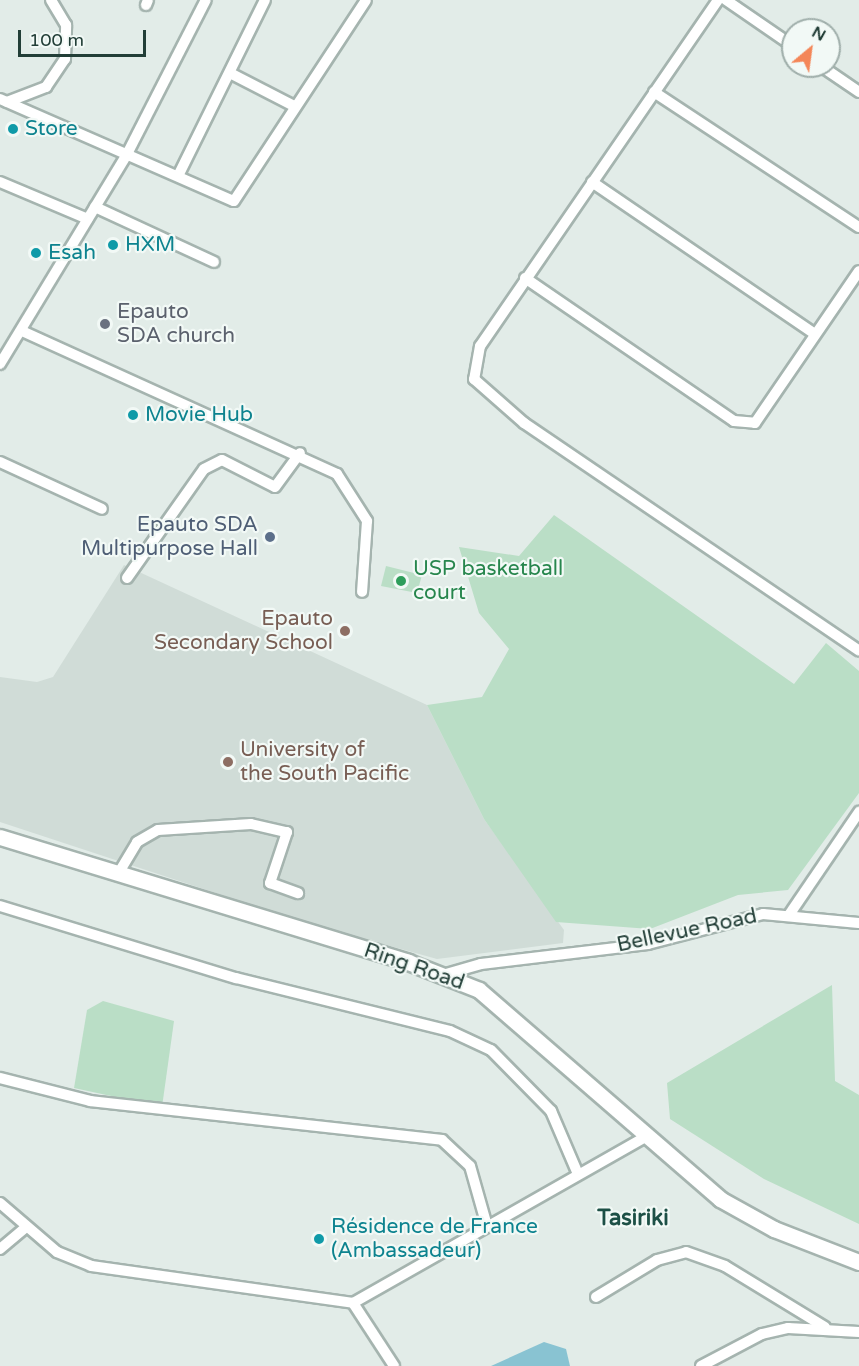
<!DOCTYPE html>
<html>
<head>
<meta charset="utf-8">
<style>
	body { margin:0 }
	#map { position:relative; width:859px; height:1366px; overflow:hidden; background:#e2ece8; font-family:"Varela Round",sans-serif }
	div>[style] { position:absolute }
	.built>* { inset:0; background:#d0dcd7 }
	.green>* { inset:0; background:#badec6 }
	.water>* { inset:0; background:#89c3d2 }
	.roads { filter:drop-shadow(2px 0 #a5b4af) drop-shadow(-2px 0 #a5b4af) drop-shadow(0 2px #a5b4af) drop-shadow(0 -2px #a5b4af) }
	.street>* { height:10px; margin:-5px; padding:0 5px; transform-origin:5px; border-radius:5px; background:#fff }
	.secondary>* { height:15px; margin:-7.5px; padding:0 7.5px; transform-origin:7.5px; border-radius:7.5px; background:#fff }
	.dots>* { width:16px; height:16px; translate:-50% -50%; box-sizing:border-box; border:3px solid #f2f9f6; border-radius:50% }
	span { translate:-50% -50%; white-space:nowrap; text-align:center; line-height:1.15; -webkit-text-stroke:4.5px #f2f9f6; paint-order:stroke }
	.culture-label { font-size:21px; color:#0d838f }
	.left { translate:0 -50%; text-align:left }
	.worship-label { font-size:21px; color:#5b616d }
	.service-label { font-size:21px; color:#4e5e75 }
	.right { translate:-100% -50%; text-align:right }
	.leisure-label { font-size:21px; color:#27864d }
	.education-label { font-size:21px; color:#785e54 }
	.street-label { font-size:21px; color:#223e37 }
	.neighbourhood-label { font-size:22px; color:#1d5046; font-weight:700 }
	.north { position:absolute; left:781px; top:18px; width:60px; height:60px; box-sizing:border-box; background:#f2f9f6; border:2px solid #9faeaa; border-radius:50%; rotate:29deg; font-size:16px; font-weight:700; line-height:24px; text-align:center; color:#223e37 }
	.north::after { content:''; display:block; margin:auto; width:21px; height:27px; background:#f48658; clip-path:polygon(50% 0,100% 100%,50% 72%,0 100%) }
	.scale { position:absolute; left:18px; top:30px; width:128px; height:27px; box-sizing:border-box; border:3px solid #223e37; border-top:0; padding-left:8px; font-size:18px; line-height:21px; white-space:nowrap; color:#223e37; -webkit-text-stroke:4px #f2f9f6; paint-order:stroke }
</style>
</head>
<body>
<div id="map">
	<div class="built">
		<i style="clip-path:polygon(124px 565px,427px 705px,484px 819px,564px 930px,563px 943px,437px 959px,304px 922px,0 822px,0 677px,37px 682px,53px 677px)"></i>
	</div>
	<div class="green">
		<i style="clip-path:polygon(554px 515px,794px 684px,826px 643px,859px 671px,859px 793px,788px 890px,738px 895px,650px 929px,556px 922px,484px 819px,427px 705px,482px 697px,509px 649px,479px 613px,459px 547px,519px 556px)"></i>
		<i style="clip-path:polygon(386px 566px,422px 575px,417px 593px,381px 586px)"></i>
		<i style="clip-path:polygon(832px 985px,835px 1081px,859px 1095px,859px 1224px,764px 1179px,670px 1119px,667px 1083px)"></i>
		<i style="clip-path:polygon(103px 1001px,174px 1021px,162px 1107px,74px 1088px,87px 1010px)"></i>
	</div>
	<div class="water">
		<i style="clip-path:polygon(544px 1342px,566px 1349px,570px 1366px,491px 1366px)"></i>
	</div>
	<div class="roads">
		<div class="street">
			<i style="left:718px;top:0;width:420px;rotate:124.5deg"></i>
			<i style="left:480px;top:346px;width:34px;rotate:100deg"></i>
			<i style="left:474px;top:379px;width:67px;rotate:41.3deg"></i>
			<i style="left:524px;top:423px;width:405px;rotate:34.2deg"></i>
			<i style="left:726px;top:0;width:81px;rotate:34.5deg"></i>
			<i style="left:146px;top:5px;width:5px;rotate:-68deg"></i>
			<i style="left:821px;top:66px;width:46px;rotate:34.4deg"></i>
			<i style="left:230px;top:73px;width:72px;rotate:27.3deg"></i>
			<i style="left:654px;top:92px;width:245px;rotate:33.4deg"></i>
			<i style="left:0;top:99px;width:255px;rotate:23.6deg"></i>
			<i style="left:234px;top:201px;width:240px;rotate:-56.7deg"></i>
			<i style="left:7px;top:102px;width:42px;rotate:-21deg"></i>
			<i style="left:46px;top:87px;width:34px;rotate:-56deg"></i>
			<i style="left:65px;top:59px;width:34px;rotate:-88deg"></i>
			<i style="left:66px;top:25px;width:29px;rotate:-121deg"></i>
			<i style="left:178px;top:176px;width:196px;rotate:-63.7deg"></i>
			<i style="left:0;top:182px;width:95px;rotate:22.8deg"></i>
			<i style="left:592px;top:182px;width:270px;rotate:34.3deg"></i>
			<i style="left:95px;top:207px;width:131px;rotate:24.8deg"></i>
			<i style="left:525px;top:278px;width:253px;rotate:34.4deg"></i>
			<i style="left:734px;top:421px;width:21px;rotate:5deg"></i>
			<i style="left:755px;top:423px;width:184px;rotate:-55.6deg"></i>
			<i style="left:22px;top:331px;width:346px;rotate:24.4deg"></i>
			<i style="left:337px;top:474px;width:56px;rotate:57.4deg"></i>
			<i style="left:367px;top:521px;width:71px;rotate:94deg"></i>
			<i style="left:0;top:364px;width:243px;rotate:-58.8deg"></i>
			<i style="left:126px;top:156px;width:175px;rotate:-62.9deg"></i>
			<i style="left:0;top:462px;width:112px;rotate:24.7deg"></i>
			<i style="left:127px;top:578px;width:133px;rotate:-54.8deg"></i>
			<i style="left:204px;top:469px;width:20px;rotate:-27deg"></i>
			<i style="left:222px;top:460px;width:59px;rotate:27deg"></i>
			<i style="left:275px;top:487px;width:42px;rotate:-53.7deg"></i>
			<i style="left:118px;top:874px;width:37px;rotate:-59deg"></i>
			<i style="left:137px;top:842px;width:24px;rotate:-30deg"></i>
			<i style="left:158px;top:830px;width:93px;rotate:-3.7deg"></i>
			<i style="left:251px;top:824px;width:37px;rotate:13deg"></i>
			<i style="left:287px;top:832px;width:54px;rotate:108.4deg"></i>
			<i style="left:270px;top:883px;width:30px;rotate:20deg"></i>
			<i style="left:0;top:906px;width:247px;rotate:17deg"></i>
			<i style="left:236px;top:978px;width:220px;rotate:13.9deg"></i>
			<i style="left:450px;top:1031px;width:45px;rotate:24.9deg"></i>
			<i style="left:491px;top:1050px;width:86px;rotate:45.5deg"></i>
			<i style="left:551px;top:1111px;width:69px;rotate:66.8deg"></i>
			<i style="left:789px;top:915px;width:125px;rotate:-55.8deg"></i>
			<i style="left:446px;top:974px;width:36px;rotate:-16deg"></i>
			<i style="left:481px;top:964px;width:168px;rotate:-6.8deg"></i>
			<i style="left:648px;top:944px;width:119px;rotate:-14.6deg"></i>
			<i style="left:763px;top:914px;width:96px;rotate:5.4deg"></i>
			<i style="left:0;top:1078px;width:93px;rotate:14.3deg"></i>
			<i style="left:90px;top:1101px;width:354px;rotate:6.3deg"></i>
			<i style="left:442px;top:1140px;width:38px;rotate:43deg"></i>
			<i style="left:470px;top:1166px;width:62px;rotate:74.2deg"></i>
			<i style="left:0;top:1203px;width:75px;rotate:40.7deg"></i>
			<i style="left:57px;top:1252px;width:37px;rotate:22deg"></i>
			<i style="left:91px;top:1266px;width:265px;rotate:8deg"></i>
			<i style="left:353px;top:1303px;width:340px;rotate:-29.6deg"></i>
			<i style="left:0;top:1249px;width:33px;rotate:-40deg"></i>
			<i style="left:596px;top:1297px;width:71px;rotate:-31.2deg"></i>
			<i style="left:657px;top:1260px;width:30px;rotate:-15deg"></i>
			<i style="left:686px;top:1252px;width:41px;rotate:19.7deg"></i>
			<i style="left:725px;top:1266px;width:117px;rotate:31.4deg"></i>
			<i style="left:353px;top:1303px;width:75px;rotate:56.9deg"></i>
			<i style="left:701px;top:1366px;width:69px;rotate:-27.7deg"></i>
			<i style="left:762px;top:1334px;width:27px;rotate:-13deg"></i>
			<i style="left:788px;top:1328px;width:71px;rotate:3.2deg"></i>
		</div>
		<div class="secondary">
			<i style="left:0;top:837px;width:427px;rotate:17deg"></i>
			<i style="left:408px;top:962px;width:76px;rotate:21.5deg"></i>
			<i style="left:479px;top:990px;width:319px;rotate:40.9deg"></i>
			<i style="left:720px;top:1199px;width:62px;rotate:29.1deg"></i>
			<i style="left:774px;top:1229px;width:91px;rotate:21.2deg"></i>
		</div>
	</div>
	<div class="dots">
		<i style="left:13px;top:129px;background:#0f9aa8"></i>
		<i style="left:113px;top:245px;background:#0f9aa8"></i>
		<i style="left:36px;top:253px;background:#0f9aa8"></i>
		<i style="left:105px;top:324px;background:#6b7280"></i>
		<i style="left:133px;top:415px;background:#0f9aa8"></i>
		<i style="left:270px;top:537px;background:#5c6f8a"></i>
		<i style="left:401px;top:581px;background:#2e9e5b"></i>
		<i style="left:345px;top:631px;background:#8d6e63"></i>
		<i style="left:228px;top:762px;background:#8d6e63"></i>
		<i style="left:319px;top:1239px;background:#0f9aa8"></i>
	</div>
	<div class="culture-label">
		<span class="left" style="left:25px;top:129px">Store</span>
		<span class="left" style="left:125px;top:245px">HXM</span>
		<span class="left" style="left:48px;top:253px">Esah</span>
		<span class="left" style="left:145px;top:415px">Movie Hub</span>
		<span class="left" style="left:331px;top:1239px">Résidence de France<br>(Ambassadeur)</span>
	</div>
	<div class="worship-label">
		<span class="left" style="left:117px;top:324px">Epauto<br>SDA church</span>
	</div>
	<div class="service-label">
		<span class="right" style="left:258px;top:537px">Epauto SDA<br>Multipurpose Hall</span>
	</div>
	<div class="leisure-label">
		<span class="left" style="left:413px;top:581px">USP basketball<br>court</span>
	</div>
	<div class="education-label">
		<span class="right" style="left:333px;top:631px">Epauto<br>Secondary School</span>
		<span class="left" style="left:240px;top:762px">University of<br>the South Pacific</span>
	</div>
	<div class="street-label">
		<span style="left:687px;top:931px;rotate:-12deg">Bellevue Road</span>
		<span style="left:414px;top:967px;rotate:19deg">Ring Road</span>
	</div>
	<div class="neighbourhood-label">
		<span style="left:633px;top:1219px">Tasiriki</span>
	</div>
	<div class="north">N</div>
	<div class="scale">100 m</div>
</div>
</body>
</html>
